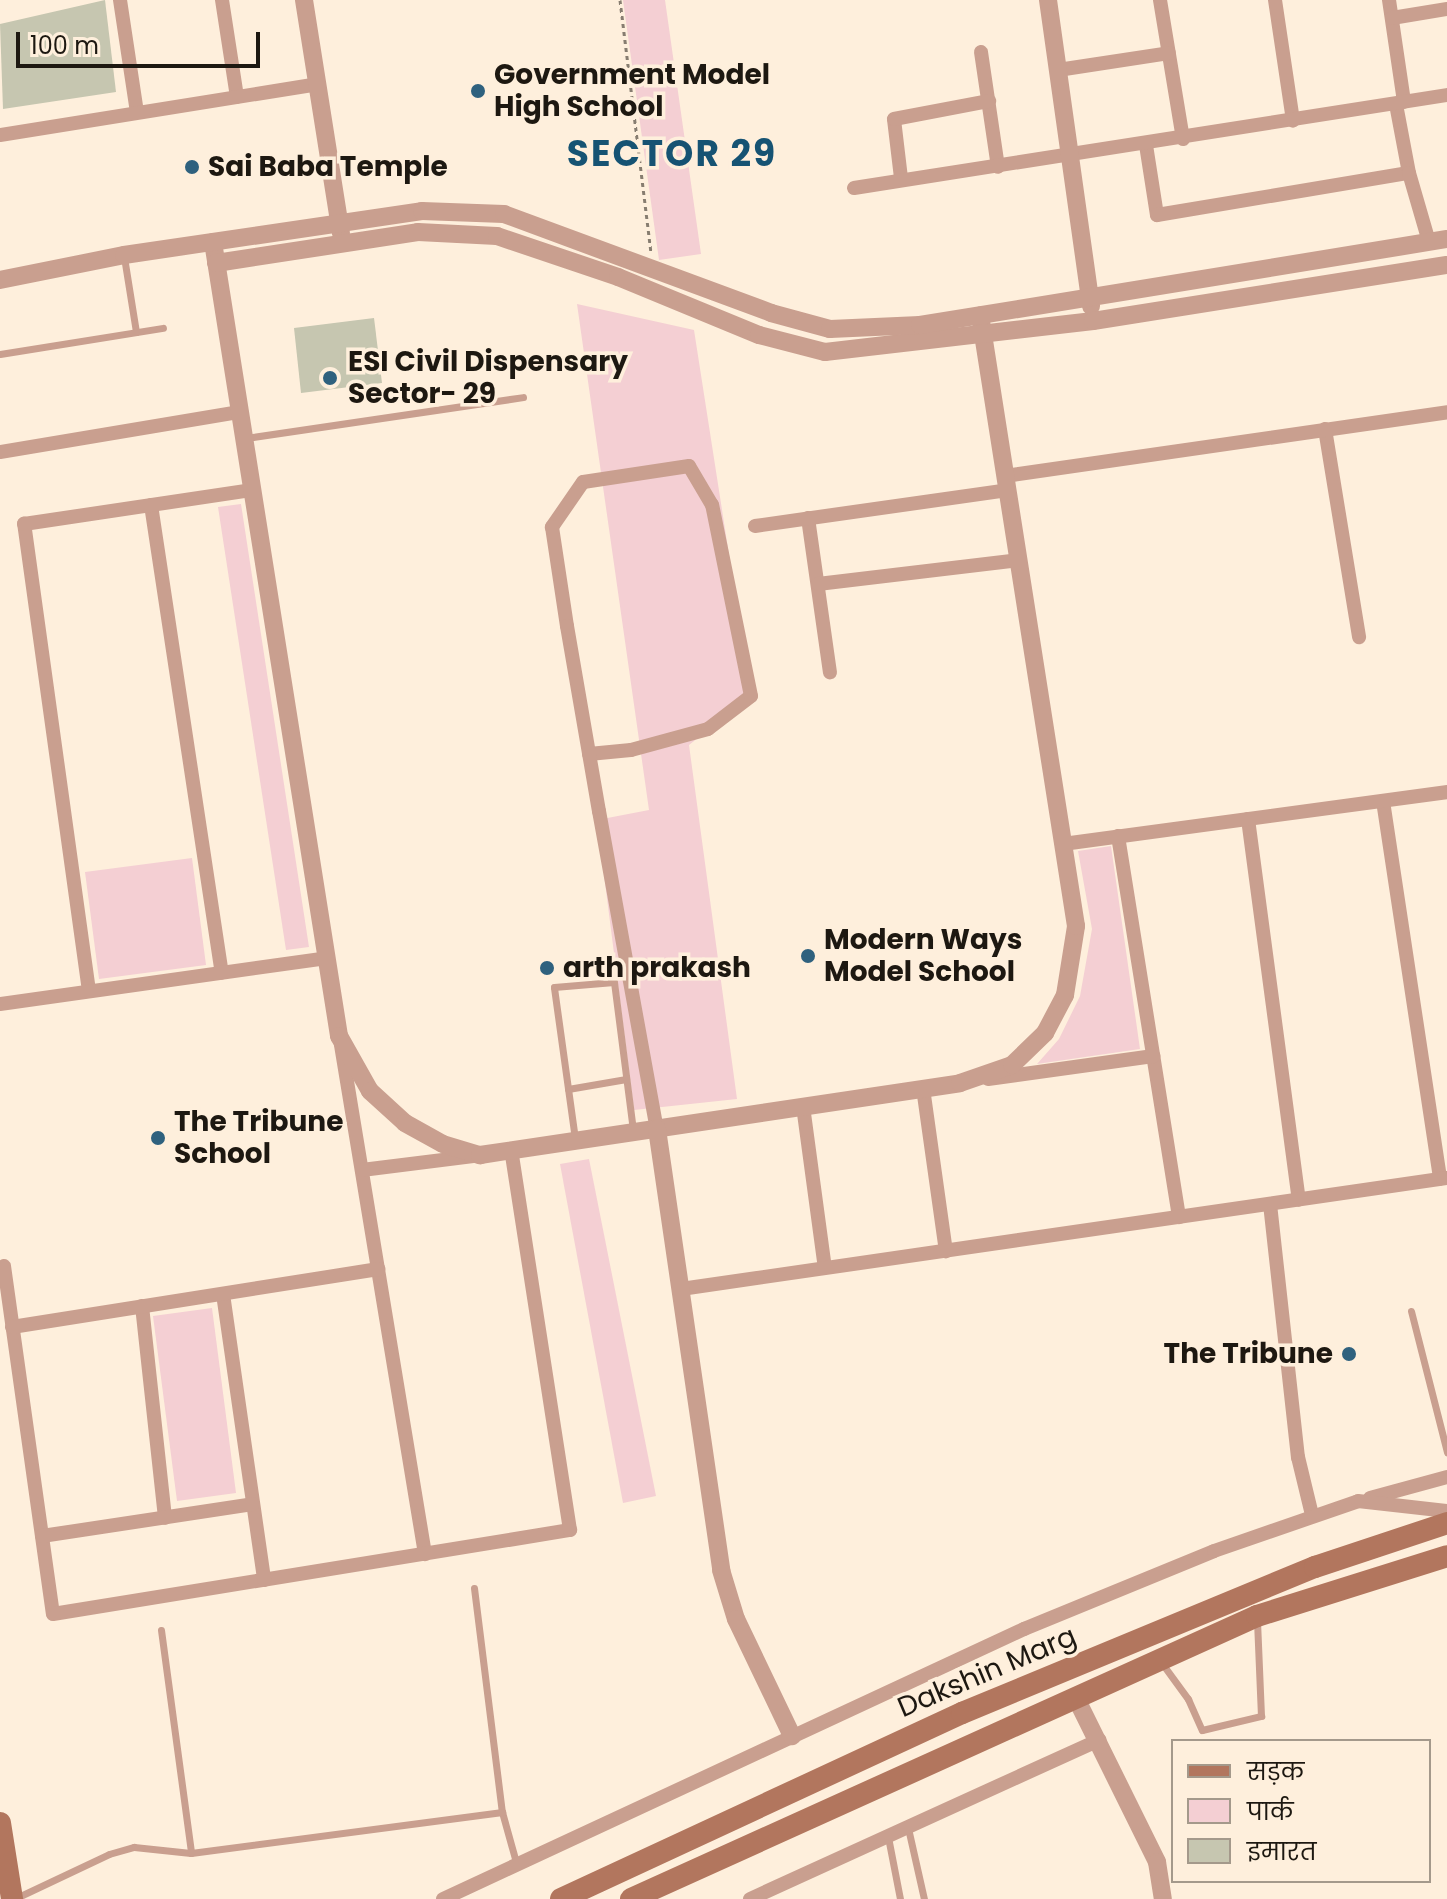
<!DOCTYPE html>
<html>
<head>
<meta charset="utf-8">
<style>
	body { margin:0 }
	#map { position:relative; width:1447px; height:1899px; overflow:hidden; background:#feefdc; font-family:Poppins,"Noto Sans Devanagari",sans-serif }
	div>[style] { position:absolute }
	.green>* { inset:0; background:#f4cfd3 }
	.building>* { inset:0; background:#c6c6b0 }
	.path>* { height:3px; margin-top:-1.5px; transform-origin:0; background:repeating-linear-gradient(90deg,#877d70 0 4px,transparent 0 8px) }
	.service>* { height:7px; margin:-3.5px; padding:0 3.5px; transform-origin:3.5px; border-radius:3.5px; background:#c99f8f }
	.minor>* { height:14px; margin:-7px; padding:0 7px; transform-origin:7px; border-radius:7px; background:#c99f8f }
	.tertiary>* { height:18px; margin:-9px; padding:0 9px; transform-origin:9px; border-radius:9px; background:#c99f8f }
	.secondary>* { height:22px; margin:-11px; padding:0 11px; transform-origin:11px; border-radius:11px; background:#b2765e }
	.dots>* { width:22px; height:22px; translate:-50% -50%; box-sizing:border-box; border:4px solid #feefdc; border-radius:50% }
	span { translate:-50% -50%; white-space:nowrap; text-align:center; line-height:1.15; -webkit-text-stroke:7px #feefdc; paint-order:stroke }
	.poi-label { font-size:28px; color:#1d1811; font-weight:700 }
	.left { translate:0 -50%; text-align:left }
	.right { translate:-100% -50%; text-align:right }
	.street-label { font-size:28px; color:#1d1811 }
	.district-label { font-size:36px; color:#165373; font-weight:700; letter-spacing:2px }
	.legend { position:absolute; left:1171px; top:1739px; width:260px; height:144px; box-sizing:border-box; background:#feefdc; border:2px solid #a4998b; margin:0; padding:10px 14px; list-style:none; font-size:24px; color:#1d1811 }
	.legend li { display:flex; align-items:center; gap:16px; height:40px }
	.legend b { width:40px; border:2px solid #a4998b }
	.scale { position:absolute; left:16px; top:32px; width:244px; height:36px; box-sizing:border-box; border:4px solid #1d1811; border-top:0; padding-left:10px; font-size:24px; line-height:28px; white-space:nowrap; color:#1d1811; -webkit-text-stroke:6px #feefdc; paint-order:stroke }
</style>
</head>
<body>
<div id="map">
	<div class="green">
		<i style="clip-path:polygon(623px 0,665px 0,701px 254px,659px 260px)"></i>
		<i style="clip-path:polygon(577px 304px,694px 330px,751px 696px,689px 745px,737px 1099px,634px 1110px,597px 820px,649px 810px)"></i>
		<i style="clip-path:polygon(241px 504px,309px 947px,286px 950px,218px 507px)"></i>
		<i style="clip-path:polygon(1111px 846px,1140px 1049px,1037px 1064px,1059px 1039px,1080px 996px,1092px 929px,1078px 851px)"></i>
		<i style="clip-path:polygon(192px 858px,206px 965px,99px 979px,85px 872px)"></i>
		<i style="clip-path:polygon(589px 1159px,656px 1496px,623px 1503px,560px 1164px)"></i>
		<i style="clip-path:polygon(212px 1308px,236px 1493px,177px 1501px,153px 1316px)"></i>
	</div>
	<div class="building">
		<i style="clip-path:polygon(105px 0,116px 92px,3px 109px,0 24px)"></i>
		<i style="clip-path:polygon(374px 318px,382px 383px,301px 393px,294px 328px)"></i>
	</div>
	<div class="path">
		<i style="left:620px;top:0;width:253px;rotate:83deg"></i>
	</div>
	<div class="service">
		<i style="left:124px;top:257px;width:76px;rotate:80.9deg"></i>
		<i style="left:0;top:354px;width:165px;rotate:-9.1deg"></i>
		<i style="left:246px;top:438px;width:280px;rotate:-8.4deg"></i>
		<i style="left:568px;top:1089px;width:59px;rotate:-9.8deg"></i>
		<i style="left:575px;top:1139px;width:153px;rotate:-97.9deg"></i>
		<i style="left:554px;top:987px;width:60px;rotate:-4.8deg"></i>
		<i style="left:614px;top:982px;width:150px;rotate:82.7deg"></i>
		<i style="left:1411px;top:1311px;width:146px;rotate:75.7deg"></i>
		<i style="left:474px;top:1588px;width:226px;rotate:82.9deg"></i>
		<i style="left:502px;top:1812px;width:52px;rotate:74.4deg"></i>
		<i style="left:161px;top:1630px;width:225px;rotate:82.3deg"></i>
		<i style="left:1161px;top:1662px;width:46px;rotate:53.9deg"></i>
		<i style="left:1188px;top:1699px;width:34px;rotate:66deg"></i>
		<i style="left:1202px;top:1730px;width:61px;rotate:-13.3deg"></i>
		<i style="left:1261px;top:1716px;width:94px;rotate:-92.4deg"></i>
		<i style="left:908px;top:1828px;width:73px;rotate:77.3deg"></i>
		<i style="left:888px;top:1837px;width:63px;rotate:79deg"></i>
		<i style="left:14px;top:1899px;width:105px;rotate:-25.3deg"></i>
		<i style="left:109px;top:1854px;width:26px;rotate:-16deg"></i>
		<i style="left:134px;top:1847px;width:57px;rotate:6deg"></i>
		<i style="left:191px;top:1853px;width:314px;rotate:-7.5deg"></i>
	</div>
	<div class="minor">
		<i style="left:120px;top:0;width:113px;rotate:81.4deg"></i>
		<i style="left:222px;top:0;width:98px;rotate:81.2deg"></i>
		<i style="left:1160px;top:0;width:141px;rotate:80.6deg"></i>
		<i style="left:1275px;top:0;width:122px;rotate:81.5deg"></i>
		<i style="left:1389px;top:0;width:103px;rotate:81.6deg"></i>
		<i style="left:1392px;top:18px;width:56px;rotate:-9.3deg"></i>
		<i style="left:981px;top:52px;width:116px;rotate:81.6deg"></i>
		<i style="left:1058px;top:70px;width:112px;rotate:-8.7deg"></i>
		<i style="left:0;top:135px;width:321px;rotate:-9.1deg"></i>
		<i style="left:1146px;top:145px;width:71px;rotate:81.1deg"></i>
		<i style="left:1157px;top:215px;width:255px;rotate:-9.5deg"></i>
		<i style="left:1409px;top:173px;width:70px;rotate:-100.7deg"></i>
		<i style="left:1409px;top:173px;width:72px;rotate:73.8deg"></i>
		<i style="left:901px;top:178px;width:59px;rotate:-96.8deg"></i>
		<i style="left:894px;top:119px;width:97px;rotate:-10.7deg"></i>
		<i style="left:854px;top:188px;width:600px;rotate:-8.91deg"></i>
		<i style="left:1325px;top:429px;width:211px;rotate:80.7deg"></i>
		<i style="left:0;top:452px;width:243px;rotate:-9.5deg"></i>
		<i style="left:1005px;top:476px;width:447px;rotate:-8.2deg"></i>
		<i style="left:151px;top:505px;width:473px;rotate:81.4deg"></i>
		<i style="left:808px;top:518px;width:156px;rotate:81.9deg"></i>
		<i style="left:755px;top:526px;width:255px;rotate:-8.1deg"></i>
		<i style="left:818px;top:584px;width:201px;rotate:-6.8deg"></i>
		<i style="left:589px;top:754px;width:42px;rotate:-5.4deg"></i>
		<i style="left:631px;top:750px;width:80px;rotate:-15.3deg"></i>
		<i style="left:708px;top:729px;width:54px;rotate:-37.5deg"></i>
		<i style="left:751px;top:696px;width:195px;rotate:-101.5deg"></i>
		<i style="left:712px;top:505px;width:45px;rotate:-120.5deg"></i>
		<i style="left:689px;top:466px;width:107px;rotate:171.4deg"></i>
		<i style="left:583px;top:482px;width:55px;rotate:124.6deg"></i>
		<i style="left:552px;top:527px;width:100px;rotate:81.4deg"></i>
		<i style="left:567px;top:626px;width:188px;rotate:80.2deg"></i>
		<i style="left:599px;top:811px;width:323px;rotate:79.7deg"></i>
		<i style="left:1383px;top:801px;width:382px;rotate:81.4deg"></i>
		<i style="left:1248px;top:819px;width:384px;rotate:82.4deg"></i>
		<i style="left:1118px;top:836px;width:386px;rotate:80.9deg"></i>
		<i style="left:1063px;top:844px;width:388px;rotate:-7.7deg"></i>
		<i style="left:89px;top:991px;width:472px;rotate:-97.9deg"></i>
		<i style="left:24px;top:524px;width:231px;rotate:-8.5deg"></i>
		<i style="left:0;top:1004px;width:330px;rotate:-8deg"></i>
		<i style="left:341px;top:1045px;width:516px;rotate:80.63deg"></i>
		<i style="left:988px;top:1079px;width:167px;rotate:-7.9deg"></i>
		<i style="left:923px;top:1088px;width:165px;rotate:82deg"></i>
		<i style="left:803px;top:1106px;width:163px;rotate:82.3deg"></i>
		<i style="left:362px;top:1170px;width:114px;rotate:-7.1deg"></i>
		<i style="left:1270px;top:1204px;width:255px;rotate:83.7deg"></i>
		<i style="left:1298px;top:1457px;width:60px;rotate:76.4deg"></i>
		<i style="left:4px;top:1266px;width:351px;rotate:82deg"></i>
		<i style="left:53px;top:1614px;width:524px;rotate:-9.23deg"></i>
		<i style="left:570px;top:1530px;width:384px;rotate:-98.8deg"></i>
		<i style="left:681px;top:1289px;width:774px;rotate:-8.25deg"></i>
		<i style="left:223px;top:1294px;width:289px;rotate:81.8deg"></i>
		<i style="left:142px;top:1306px;width:213px;rotate:83.8deg"></i>
		<i style="left:12px;top:1327px;width:371px;rotate:-9deg"></i>
		<i style="left:1370px;top:1498px;width:80px;rotate:-15.3deg"></i>
		<i style="left:42px;top:1536px;width:213px;rotate:-8.6deg"></i>
		<i style="left:443px;top:1899px;width:641px;rotate:-24.93deg"></i>
		<i style="left:1024px;top:1629px;width:205px;rotate:-22.3deg"></i>
		<i style="left:1214px;top:1551px;width:152px;rotate:-19.1deg"></i>
		<i style="left:1358px;top:1501px;width:90px;rotate:6.4deg"></i>
		<i style="left:750px;top:1899px;width:384px;rotate:-24.5deg"></i>
	</div>
	<div class="tertiary">
		<i style="left:304px;top:0;width:236px;rotate:81deg"></i>
		<i style="left:1048px;top:0;width:309px;rotate:82deg"></i>
		<i style="left:213px;top:242px;width:804px;rotate:80.98deg"></i>
		<i style="left:339px;top:1036px;width:63px;rotate:60.6deg"></i>
		<i style="left:370px;top:1091px;width:47px;rotate:42.4deg"></i>
		<i style="left:405px;top:1123px;width:43px;rotate:28.9deg"></i>
		<i style="left:443px;top:1144px;width:39px;rotate:17deg"></i>
		<i style="left:480px;top:1155px;width:485px;rotate:-8.5deg"></i>
		<i style="left:960px;top:1083px;width:55px;rotate:-19.1deg"></i>
		<i style="left:1012px;top:1065px;width:46px;rotate:-44.1deg"></i>
		<i style="left:1045px;top:1033px;width:43px;rotate:-62.2deg"></i>
		<i style="left:1065px;top:995px;width:70px;rotate:-80.9deg"></i>
		<i style="left:1076px;top:926px;width:618px;rotate:-98.93deg"></i>
		<i style="left:216px;top:263px;width:204px;rotate:-8.7deg"></i>
		<i style="left:418px;top:232px;width:79px;rotate:2.9deg"></i>
		<i style="left:497px;top:236px;width:128px;rotate:18.7deg"></i>
		<i style="left:618px;top:277px;width:152px;rotate:22.4deg"></i>
		<i style="left:759px;top:335px;width:68px;rotate:14.4deg"></i>
		<i style="left:825px;top:352px;width:270px;rotate:-6.6deg"></i>
		<i style="left:1093px;top:321px;width:358px;rotate:-9deg"></i>
		<i style="left:0;top:280px;width:126px;rotate:-11.4deg"></i>
		<i style="left:124px;top:255px;width:301px;rotate:-8.4deg"></i>
		<i style="left:422px;top:211px;width:82px;rotate:2.1deg"></i>
		<i style="left:504px;top:214px;width:285px;rotate:20.3deg"></i>
		<i style="left:771px;top:313px;width:61px;rotate:15.2deg"></i>
		<i style="left:830px;top:329px;width:90px;rotate:-2.5deg"></i>
		<i style="left:920px;top:325px;width:534px;rotate:-9.27deg"></i>
		<i style="left:657px;top:1129px;width:446px;rotate:81.7deg"></i>
		<i style="left:721px;top:1570px;width:51px;rotate:73deg"></i>
		<i style="left:736px;top:1619px;width:130px;rotate:64.4deg"></i>
		<i style="left:1076px;top:1698px;width:183px;rotate:63.7deg"></i>
		<i style="left:1157px;top:1862px;width:37px;rotate:81deg"></i>
	</div>
	<div class="secondary">
		<i style="left:0;top:1823px;width:77px;rotate:81deg"></i>
		<i style="left:561px;top:1899px;width:442px;rotate:-24.9deg"></i>
		<i style="left:962px;top:1713px;width:382px;rotate:-22.5deg"></i>
		<i style="left:1315px;top:1567px;width:139px;rotate:-18.4deg"></i>
		<i style="left:631px;top:1899px;width:687px;rotate:-24.33deg"></i>
		<i style="left:1257px;top:1616px;width:199px;rotate:-17.5deg"></i>
	</div>
	<div class="dots">
		<i style="left:478px;top:91px;background:#2f617e"></i>
		<i style="left:192px;top:167px;background:#2f617e"></i>
		<i style="left:330px;top:378px;background:#2f617e"></i>
		<i style="left:808px;top:956px;background:#2f617e"></i>
		<i style="left:547px;top:968px;background:#2f617e"></i>
		<i style="left:158px;top:1138px;background:#2f617e"></i>
		<i style="left:1349px;top:1354px;background:#2f617e"></i>
	</div>
	<div class="poi-label">
		<span class="left" style="left:494px;top:91px">Government Model<br>High School</span>
		<span class="left" style="left:208px;top:167px">Sai Baba Temple</span>
		<span class="left" style="left:348px;top:378px">ESI Civil Dispensary<br>Sector- 29</span>
		<span class="left" style="left:824px;top:956px">Modern Ways<br>Model School</span>
		<span class="left" style="left:563px;top:968px">arth prakash</span>
		<span class="left" style="left:174px;top:1138px">The Tribune<br>School</span>
		<span class="right" style="left:1333px;top:1354px">The Tribune</span>
	</div>
	<div class="street-label">
		<span style="left:987px;top:1672px;rotate:-23deg">Dakshin Marg</span>
	</div>
	<div class="district-label">
		<span style="left:672px;top:154px">SECTOR 29</span>
	</div>
	<ul class="legend">
	<li><b style="height:10px;background:#b2765e"></b>सड़क</li>
	<li><b style="height:22px;background:#f4cfd3"></b>पार्क</li>
	<li><b style="height:22px;background:#c6c6b0"></b>इमारत</li>
	</ul>
	<div class="scale">100 m</div>
</div>
</body>
</html>
